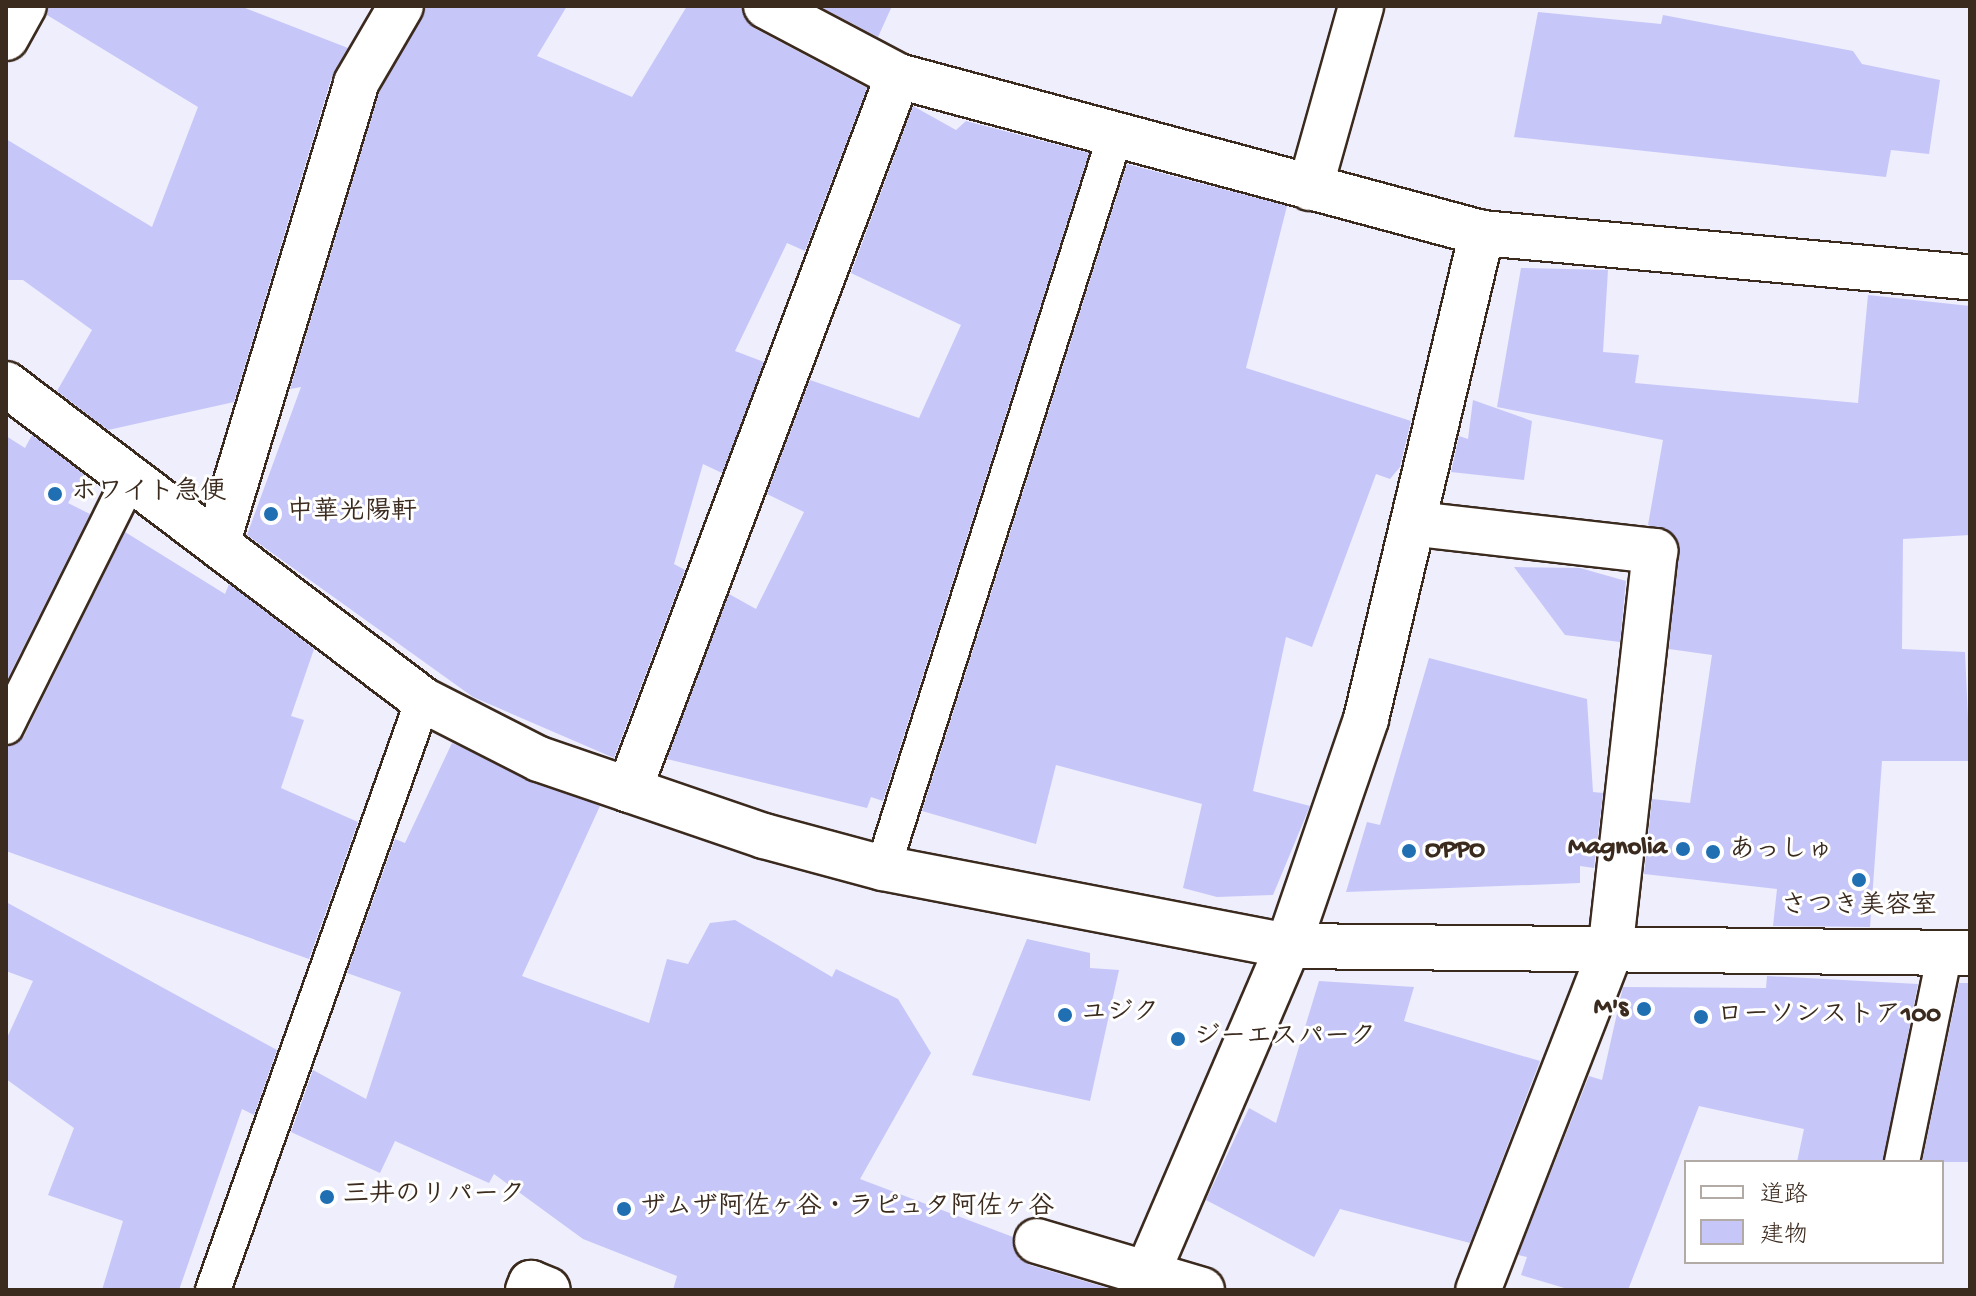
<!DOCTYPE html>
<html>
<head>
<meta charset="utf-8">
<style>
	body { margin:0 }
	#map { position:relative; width:1976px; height:1296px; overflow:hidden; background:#eeeefd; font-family:"Gochi Hand","Klee One",sans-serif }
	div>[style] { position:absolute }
	.building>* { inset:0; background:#c7c6f8 }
	.roads { filter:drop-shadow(2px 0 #3b2a1e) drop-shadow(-2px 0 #3b2a1e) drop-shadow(0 2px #3b2a1e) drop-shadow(0 -2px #3b2a1e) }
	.service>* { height:34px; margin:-17px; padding:0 17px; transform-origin:17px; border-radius:17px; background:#fff }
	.minor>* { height:44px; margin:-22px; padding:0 22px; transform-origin:22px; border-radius:22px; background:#fff }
	.dots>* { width:22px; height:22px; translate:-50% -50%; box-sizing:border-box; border:4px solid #fff; border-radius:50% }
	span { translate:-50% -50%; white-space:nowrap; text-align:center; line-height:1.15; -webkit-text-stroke:6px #fff; paint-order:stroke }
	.poi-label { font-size:26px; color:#3b2a1e; font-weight:700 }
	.left { translate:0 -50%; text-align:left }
	.right { translate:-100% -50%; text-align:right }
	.frame { position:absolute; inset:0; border:8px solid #3b2a1e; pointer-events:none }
	.legend { position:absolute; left:1684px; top:1160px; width:260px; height:104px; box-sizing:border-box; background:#fff; border:2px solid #b1aaa5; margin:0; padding:10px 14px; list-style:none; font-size:24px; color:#3b2a1e }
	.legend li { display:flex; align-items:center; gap:16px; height:40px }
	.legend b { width:40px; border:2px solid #b1aaa5 }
</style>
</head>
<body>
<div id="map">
	<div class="building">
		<i style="clip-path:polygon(49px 6px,240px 6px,348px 48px,332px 76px,234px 402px,108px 430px,57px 391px,92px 330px,23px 280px,6px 280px,6px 139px,152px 227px,198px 107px,47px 15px)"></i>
		<i style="clip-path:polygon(426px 6px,567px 6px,537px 56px,632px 97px,687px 6px,741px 6px,754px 28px,867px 88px,805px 251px,787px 243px,735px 351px,764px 362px,722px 473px,703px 464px,674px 564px,685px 570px,614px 758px,473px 697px,247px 535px,301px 387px,290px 389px,379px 93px)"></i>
		<i style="clip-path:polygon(819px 6px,892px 6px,878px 37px)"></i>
		<i style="clip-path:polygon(1538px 12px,1661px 24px,1663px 15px,1853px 51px,1862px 64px,1940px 80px,1929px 154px,1891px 150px,1886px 177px,1514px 137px)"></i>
		<i style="clip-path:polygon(913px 106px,956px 130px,966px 121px,1089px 153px,883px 801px,871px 797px,867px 808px,667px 759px,729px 594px,756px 609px,804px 512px,767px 494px,810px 380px,919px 418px,961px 325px,851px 273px)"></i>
		<i style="clip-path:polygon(1127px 164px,1287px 206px,1246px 368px,1411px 421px,1400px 467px,1390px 479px,1376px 474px,1312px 647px,1286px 637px,1253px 791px,1310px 806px,1273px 895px,1217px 897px,1183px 888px,1202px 804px,1056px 765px,1036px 844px,922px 811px)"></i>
		<i style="clip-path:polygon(1521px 268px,1608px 270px,1603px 352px,1639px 355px,1635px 383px,1858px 403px,1868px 295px,1970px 306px,1970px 535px,1903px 539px,1902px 649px,1965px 652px,1970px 761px,1882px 761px,1870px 927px,1773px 926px,1777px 889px,1644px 874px,1652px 799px,1690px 803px,1712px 655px,1669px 649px,1678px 542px,1648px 525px,1663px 440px,1497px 407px)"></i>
		<i style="clip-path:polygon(1473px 400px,1532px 421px,1524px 480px,1451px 472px,1459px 436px,1468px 439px)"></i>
		<i style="clip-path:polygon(32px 435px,84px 474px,68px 503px,90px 514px,6px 682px,6px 436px,25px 448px)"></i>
		<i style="clip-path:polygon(125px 532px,225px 594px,229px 584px,314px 649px,291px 716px,304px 720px,281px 788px,358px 822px,309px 959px,6px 851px,6px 747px,24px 736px)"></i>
		<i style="clip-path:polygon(1514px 567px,1580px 568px,1626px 581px,1620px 642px,1565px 635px)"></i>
		<i style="clip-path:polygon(1429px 658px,1587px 699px,1593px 792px,1603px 793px,1594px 868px,1580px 866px,1580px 883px,1346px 892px,1367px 822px,1380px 825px)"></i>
		<i style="clip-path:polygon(452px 743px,600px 806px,522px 976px,649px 1023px,667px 959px,688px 964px,710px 923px,735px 920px,832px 977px,836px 969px,898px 999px,931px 1053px,860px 1179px,1013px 1237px,1018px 1258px,1030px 1265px,1114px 1290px,673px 1290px,677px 1276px,583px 1239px,494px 1174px,489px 1183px,395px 1141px,380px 1173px,291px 1132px,313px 1070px,366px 1099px,401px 992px,347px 973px,395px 839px,405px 843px)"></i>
		<i style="clip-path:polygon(6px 902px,277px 1050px,254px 1115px,242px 1109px,179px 1290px,102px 1290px,123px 1221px,48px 1195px,74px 1128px,6px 1079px,6px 1040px,33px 981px,6px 971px)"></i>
		<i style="clip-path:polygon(1027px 939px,1090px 953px,1090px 968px,1119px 970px,1090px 1101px,972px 1075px)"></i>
		<i style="clip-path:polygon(1767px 976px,1918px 984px,1883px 1162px,1797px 1162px,1804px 1129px,1699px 1106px,1628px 1290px,1571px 1290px,1521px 1275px,1527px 1257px,1518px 1255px,1589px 1076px,1602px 1080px,1623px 987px,1766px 988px)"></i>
		<i style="clip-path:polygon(1319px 981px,1414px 987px,1404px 1021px,1540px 1061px,1470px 1243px,1340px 1209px,1314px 1257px,1206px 1200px,1249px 1108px,1276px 1123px)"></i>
		<i style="clip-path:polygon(1959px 983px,1970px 983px,1970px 1162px,1922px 1162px)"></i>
	</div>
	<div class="roads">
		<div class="service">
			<i style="left:6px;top:727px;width:280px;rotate:-63.5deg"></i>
			<i style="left:883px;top:868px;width:768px;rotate:-72.41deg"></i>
			<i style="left:1902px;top:1162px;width:213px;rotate:-78.4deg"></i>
			<i style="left:213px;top:1290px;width:626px;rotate:-70.41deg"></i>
		</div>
		<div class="minor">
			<i style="left:766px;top:6px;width:149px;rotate:27.9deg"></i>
			<i style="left:898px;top:76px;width:605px;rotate:15.05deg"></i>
			<i style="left:1482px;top:233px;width:490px;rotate:5.2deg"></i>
			<i style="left:6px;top:38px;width:37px;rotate:-61deg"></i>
			<i style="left:1310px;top:188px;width:189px;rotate:-74.3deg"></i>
			<i style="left:6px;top:384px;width:523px;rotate:37.15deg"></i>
			<i style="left:423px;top:700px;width:130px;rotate:27deg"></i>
			<i style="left:539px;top:759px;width:238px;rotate:18.9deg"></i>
			<i style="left:764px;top:836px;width:123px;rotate:15.1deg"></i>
			<i style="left:883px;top:868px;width:412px;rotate:10.9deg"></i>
			<i style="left:1288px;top:946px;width:682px;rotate:0.59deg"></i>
			<i style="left:1417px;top:524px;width:240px;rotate:6.5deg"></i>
			<i style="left:1655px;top:551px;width:404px;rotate:96.4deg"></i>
			<i style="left:1610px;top:952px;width:363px;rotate:111.3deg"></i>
			<i style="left:219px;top:538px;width:475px;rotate:-73.2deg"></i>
			<i style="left:356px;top:83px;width:89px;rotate:-59.7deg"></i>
			<i style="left:629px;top:790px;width:763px;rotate:-69.36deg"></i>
			<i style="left:1037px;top:1241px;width:172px;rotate:16.5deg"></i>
			<i style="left:528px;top:1290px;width:8px;rotate:-67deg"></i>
			<i style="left:531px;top:1283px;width:18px;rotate:22deg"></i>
			<i style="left:1140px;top:1290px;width:374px;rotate:-66.7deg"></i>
			<i style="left:1288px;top:946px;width:240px;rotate:-71deg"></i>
			<i style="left:1366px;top:719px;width:500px;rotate:-76.6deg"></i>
		</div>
	</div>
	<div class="dots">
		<i style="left:55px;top:494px;background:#1f6fb2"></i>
		<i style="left:271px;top:514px;background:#1f6fb2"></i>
		<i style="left:1683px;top:849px;background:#1f6fb2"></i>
		<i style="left:1409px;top:851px;background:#1f6fb2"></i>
		<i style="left:1713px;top:852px;background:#1f6fb2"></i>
		<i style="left:1859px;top:880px;background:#1f6fb2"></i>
		<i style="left:1644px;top:1009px;background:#1f6fb2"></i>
		<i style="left:1065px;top:1015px;background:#1f6fb2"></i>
		<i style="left:1701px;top:1017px;background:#1f6fb2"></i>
		<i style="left:1178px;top:1039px;background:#1f6fb2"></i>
		<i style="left:327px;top:1197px;background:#1f6fb2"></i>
		<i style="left:624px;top:1209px;background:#1f6fb2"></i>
	</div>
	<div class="poi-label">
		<span class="left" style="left:71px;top:494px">ホワイト急便</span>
		<span class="left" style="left:287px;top:514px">中華光陽軒</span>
		<span class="right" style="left:1667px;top:849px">Magnolia</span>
		<span class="left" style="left:1425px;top:851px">OPPO</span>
		<span class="left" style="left:1729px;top:852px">あっしゅ</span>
		<span style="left:1859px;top:908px">さつき美容室</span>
		<span class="right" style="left:1628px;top:1009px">M's</span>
		<span class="left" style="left:1081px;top:1015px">ユジク</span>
		<span class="left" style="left:1717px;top:1017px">ローソンストア100</span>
		<span class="left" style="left:1194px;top:1039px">ジーエスパーク</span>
		<span class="left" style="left:343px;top:1197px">三井のリパーク</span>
		<span class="left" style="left:640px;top:1209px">ザムザ阿佐ヶ谷・ラピュタ阿佐ヶ谷</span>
	</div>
	<div class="frame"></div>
	<ul class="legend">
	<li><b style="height:10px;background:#fff"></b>道路</li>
	<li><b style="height:22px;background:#c7c6f8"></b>建物</li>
	</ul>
</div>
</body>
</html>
